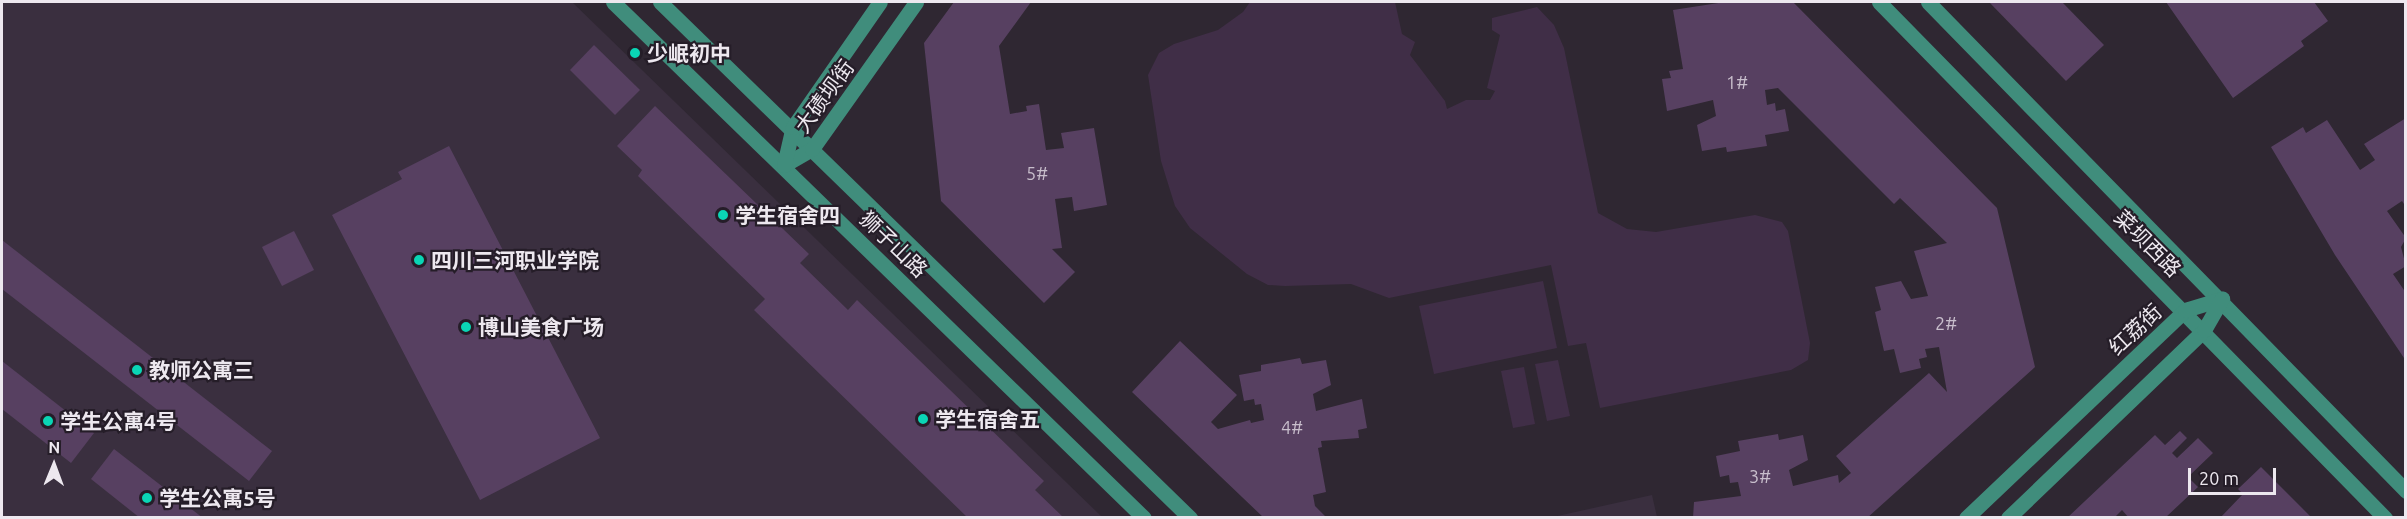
<!DOCTYPE html>
<html>
<head>
<meta charset="utf-8">
<style>
	body { margin:0 }
	#map { position:relative; width:2407px; height:519px; overflow:hidden; background:#2f2732; font-family:Ubuntu,"Noto Sans SC",sans-serif }
	div>[style] { position:absolute }
	.built>* { inset:0; background:#3a2f3f }
	.green>* { inset:0; background:#402e47 }
	.building>* { inset:0; background:#574061 }
	.secondary>* { height:15px; margin:-7.5px; padding:0 7.5px; transform-origin:7.5px; border-radius:7.5px; background:#408d7c }
	.dots>* { width:16px; height:16px; translate:-50% -50%; box-sizing:border-box; border:3px solid #251d28; border-radius:50% }
	span { translate:-50% -50%; white-space:nowrap; text-align:center; line-height:1.15; -webkit-text-stroke:4.5px #251d28; paint-order:stroke }
	.number-label { font-size:18px; color:#c8becc }
	.number-label span { -webkit-text-stroke-width:0 }
	.poi-label { font-size:21px; color:#ede8ef; font-weight:700 }
	.left { translate:0 -50%; text-align:left }
	.street-label { font-size:21px; color:#ede8ef }
	.frame { position:absolute; inset:0; border:3px solid #ede8ef; pointer-events:none }
	.north { position:absolute; left:24px; top:435px; width:60px; height:60px; -webkit-text-stroke:4px #251d28; paint-order:stroke; rotate:1deg; font-size:16px; font-weight:700; line-height:24px; text-align:center; color:#ede8ef }
	.north::after { content:''; display:block; margin:auto; width:21px; height:27px; background:#ede8ef; clip-path:polygon(50% 0,100% 100%,50% 72%,0 100%) }
	.scale { position:absolute; left:2188px; top:468px; width:88px; height:27px; box-sizing:border-box; border:3px solid #ede8ef; border-top:0; padding-left:8px; font-size:18px; line-height:21px; white-space:nowrap; color:#ede8ef; -webkit-text-stroke:4px #251d28; paint-order:stroke }
</style>
</head>
<body>
<div id="map">
	<div class="built">
		<i style="clip-path:polygon(2px 2px,572px 2px,1102px 517px,2px 517px)"></i>
		<i style="clip-path:polygon(1652px 495px,1657px 517px,1553px 517px)"></i>
	</div>
	<div class="green">
		<i style="clip-path:polygon(1250px 2px,1395px 2px,1402px 34px,1415px 42px,1410px 55px,1445px 101px,1447px 109px,1466px 100px,1490px 100px,1495px 91px,1487px 88px,1500px 35px,1492px 30px,1492px 18px,1537px 7px,1554px 25px,1564px 48px,1598px 213px,1627px 229px,1656px 232px,1755px 215px,1782px 222px,1788px 231px,1810px 343px,1808px 360px,1791px 370px,1600px 408px,1586px 343px,1568px 346px,1551px 265px,1389px 298px,1351px 284px,1285px 286px,1268px 285px,1247px 274px,1190px 228px,1175px 206px,1161px 161px,1148px 75px,1159px 53px,1174px 44px,1218px 30px,1243px 12px)"></i>
		<i style="clip-path:polygon(1543px 281px,1557px 348px,1434px 374px,1419px 306px)"></i>
		<i style="clip-path:polygon(1558px 360px,1570px 416px,1547px 421px,1535px 364px)"></i>
		<i style="clip-path:polygon(1524px 367px,1535px 424px,1513px 428px,1501px 371px)"></i>
	</div>
	<div class="building">
		<i style="clip-path:polygon(954px 2px,1031px 2px,999px 46px,1010px 114px,1027px 111px,1026px 106px,1039px 104px,1046px 150px,1064px 148px,1061px 133px,1094px 128px,1107px 205px,1074px 211px,1072px 197px,1055px 199px,1062px 248px,1052px 249px,1075px 272px,1044px 303px,941px 201px,924px 43px)"></i>
		<i style="clip-path:polygon(1725px 2px,1793px 2px,1997px 208px,2035px 367px,1867px 518px,1693px 518px,1694px 502px,1741px 496px,1738px 482px,1730px 483px,1729px 475px,1720px 477px,1716px 456px,1740px 451px,1738px 441px,1778px 434px,1779px 440px,1803px 435px,1808px 460px,1789px 470px,1793px 486px,1838px 475px,1839px 483px,1851px 473px,1836px 456px,1929px 373px,1947px 392px,1939px 347px,1925px 349px,1927px 357px,1919px 359px,1921px 368px,1900px 373px,1894px 349px,1884px 351px,1875px 312px,1881px 310px,1875px 287px,1901px 281px,1911px 299px,1928px 296px,1914px 251px,1947px 243px,1900px 198px,1894px 204px,1778px 88px,1765px 90px,1767px 105px,1775px 103px,1776px 111px,1785px 109px,1789px 131px,1765px 135px,1767px 146px,1727px 152px,1726px 147px,1702px 151px,1697px 125px,1716px 116px,1713px 100px,1667px 111px,1662px 79px,1671px 78px,1669px 71px,1683px 69px,1673px 10px)"></i>
		<i style="clip-path:polygon(1989px 2px,2062px 2px,2104px 45px,2066px 81px)"></i>
		<i style="clip-path:polygon(2166px 2px,2314px 2px,2328px 21px,2301px 41px,2304px 46px,2233px 98px)"></i>
		<i style="clip-path:polygon(594px 45px,640px 90px,615px 115px,570px 70px)"></i>
		<i style="clip-path:polygon(655px 106px,809px 254px,800px 263px,848px 310px,857px 300px,1044px 481px,1035px 490px,1064px 518px,968px 518px,754px 310px,765px 299px,638px 176px,642px 170px,617px 146px)"></i>
		<i style="clip-path:polygon(2406px 118px,2406px 207px,2402px 201px,2387px 211px,2406px 238px,2401px 247px,2406px 266px,2393px 274px,2406px 293px,2406px 361px,2335px 255px,2271px 147px,2303px 127px,2306px 133px,2327px 120px,2360px 170px,2375px 160px,2364px 144px)"></i>
		<i style="clip-path:polygon(449px 146px,600px 438px,480px 500px,332px 215px,402px 179px,398px 172px)"></i>
		<i style="clip-path:polygon(294px 231px,314px 270px,282px 286px,262px 247px)"></i>
		<i style="clip-path:polygon(2px 240px,272px 451px,249px 481px,2px 289px)"></i>
		<i style="clip-path:polygon(1180px 341px,1237px 395px,1211px 422px,1218px 429px,1250px 420px,1251px 423px,1264px 420px,1261px 404px,1255px 405px,1254px 399px,1244px 401px,1239px 375px,1261px 371px,1261px 365px,1300px 358px,1302px 364px,1326px 360px,1331px 385px,1313px 394px,1316px 411px,1362px 399px,1367px 428px,1358px 430px,1359px 438px,1321px 441px,1322px 447px,1318px 448px,1326px 492px,1313px 495px,1315px 506px,1327px 518px,1264px 518px,1132px 392px)"></i>
		<i style="clip-path:polygon(2px 361px,94px 433px,71px 463px,2px 409px)"></i>
		<i style="clip-path:polygon(2180px 431px,2187px 438px,2172px 453px,2177px 458px,2198px 438px,2213px 453px,2188px 477px,2198px 487px,2165px 518px,2129px 518px,2122px 510px,2114px 518px,2067px 518px,2155px 435px,2165px 445px)"></i>
		<i style="clip-path:polygon(114px 449px,203px 518px,140px 518px,91px 479px)"></i>
		<i style="clip-path:polygon(2261px 467px,2312px 518px,2220px 518px,2243px 494px,2238px 489px)"></i>
	</div>
	<div class="secondary">
		<i style="left:613px;top:2px;width:740px;rotate:44.18deg"></i>
		<i style="left:660px;top:2px;width:740px;rotate:44.23deg"></i>
		<i style="left:1879px;top:2px;width:723px;rotate:45.56deg"></i>
		<i style="left:1928px;top:2px;width:684px;rotate:45.65deg"></i>
		<i style="left:784px;top:165px;width:32px;rotate:-30deg"></i>
		<i style="left:812px;top:149px;width:180px;rotate:-54.7deg"></i>
		<i style="left:784px;top:165px;width:39px;rotate:-77deg"></i>
		<i style="left:793px;top:127px;width:152px;rotate:-55.2deg"></i>
		<i style="left:1966px;top:518px;width:302px;rotate:-43.5deg"></i>
		<i style="left:2185px;top:310px;width:39px;rotate:-17deg"></i>
		<i style="left:2008px;top:518px;width:272px;rotate:-43.8deg"></i>
		<i style="left:2204px;top:330px;width:36px;rotate:-60deg"></i>
	</div>
	<div class="dots">
		<i style="left:635px;top:53px;background:#0ad5b5"></i>
		<i style="left:723px;top:215px;background:#0ad5b5"></i>
		<i style="left:419px;top:260px;background:#0ad5b5"></i>
		<i style="left:466px;top:327px;background:#0ad5b5"></i>
		<i style="left:137px;top:370px;background:#0ad5b5"></i>
		<i style="left:923px;top:419px;background:#0ad5b5"></i>
		<i style="left:48px;top:421px;background:#0ad5b5"></i>
		<i style="left:147px;top:498px;background:#0ad5b5"></i>
	</div>
	<div class="number-label">
		<span style="left:1737px;top:82px">1#</span>
		<span style="left:1037px;top:173px">5#</span>
		<span style="left:1946px;top:323px">2#</span>
		<span style="left:1292px;top:427px">4#</span>
		<span style="left:1760px;top:476px">3#</span>
	</div>
	<div class="poi-label">
		<span class="left" style="left:647px;top:53px">少岷初中</span>
		<span class="left" style="left:735px;top:215px">学生宿舍四</span>
		<span class="left" style="left:431px;top:260px">四川三河职业学院</span>
		<span class="left" style="left:478px;top:327px">博山美食广场</span>
		<span class="left" style="left:149px;top:370px">教师公寓三</span>
		<span class="left" style="left:935px;top:419px">学生宿舍五</span>
		<span class="left" style="left:60px;top:421px">学生公寓4号</span>
		<span class="left" style="left:159px;top:498px">学生公寓5号</span>
	</div>
	<div class="street-label">
		<span style="left:824px;top:96px;rotate:-54deg">大碛坝街</span>
		<span style="left:2148px;top:243px;rotate:45deg">菜坝西路</span>
		<span style="left:894px;top:244px;rotate:44deg">狮子山路</span>
		<span style="left:2135px;top:329px;rotate:-43deg">红荔街</span>
	</div>
	<div class="frame"></div>
	<div class="north">N</div>
	<div class="scale">20 m</div>
</div>
</body>
</html>
